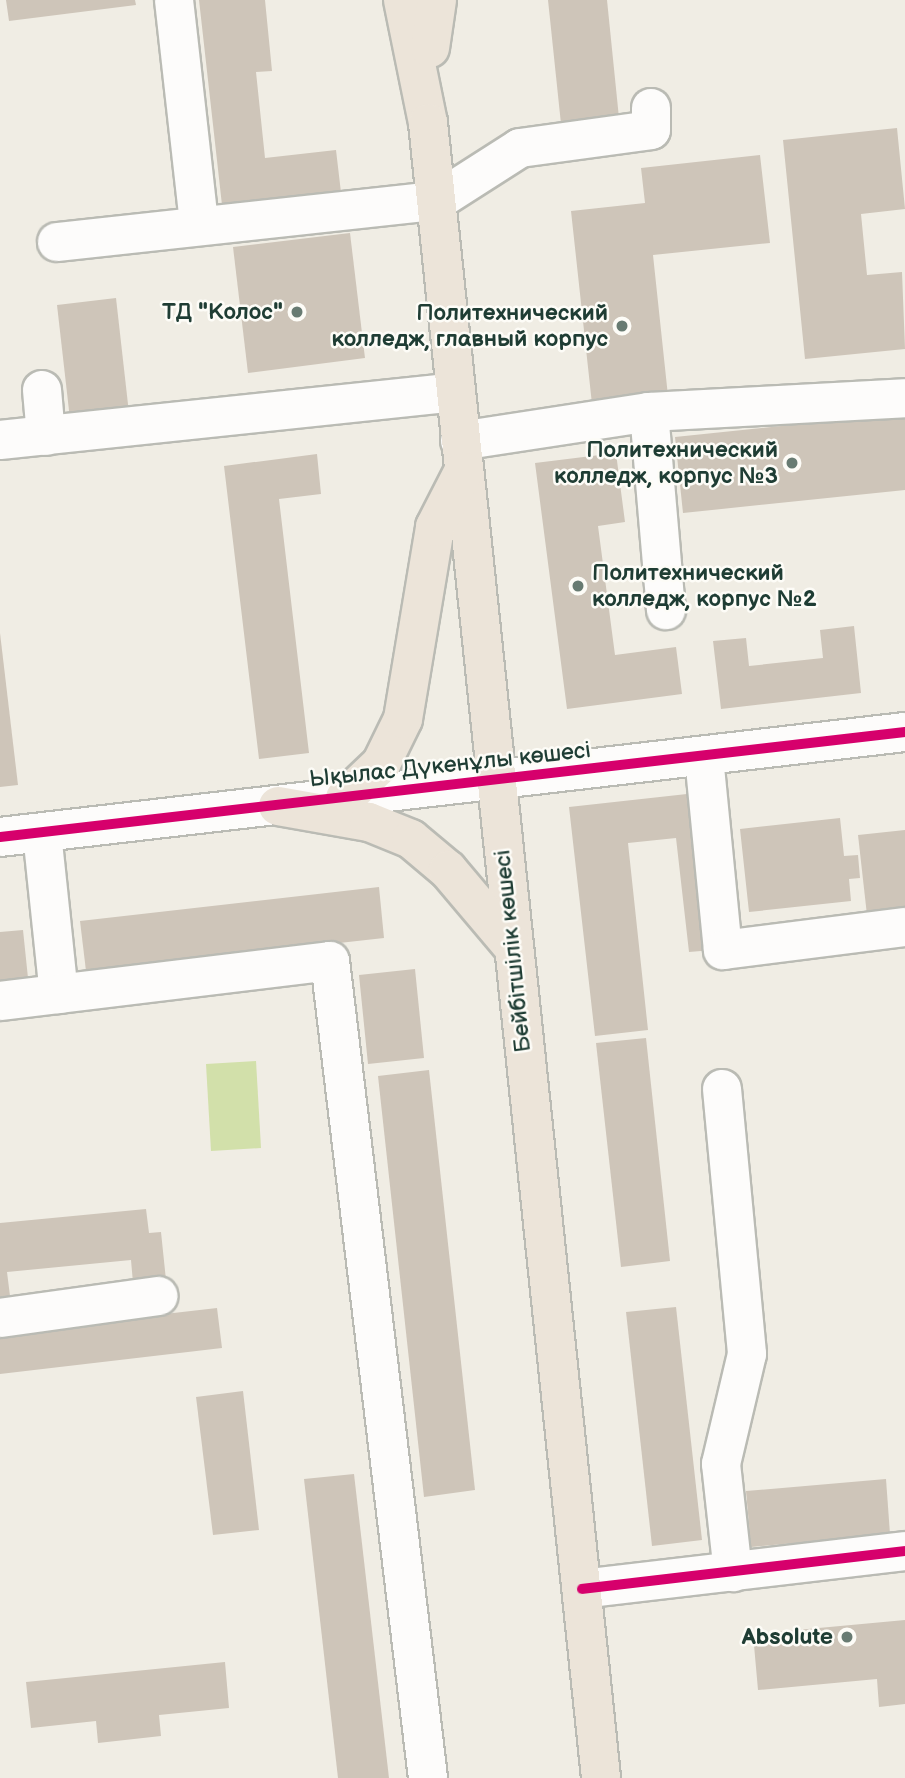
<!DOCTYPE html>
<html>
<head>
<meta charset="utf-8">
<style>
	body { margin:0 }
	#map { position:relative; width:905px; height:1778px; overflow:hidden; background:#f0ede4; font-family:"Balsamiq Sans",sans-serif }
	div>[style] { position:absolute }
	.green>* { inset:0; background:#d2e0aa }
	.building>* { inset:0; background:#cec5b9 }
	.roads { filter:drop-shadow(2px 0 #babbb4) drop-shadow(-2px 0 #babbb4) drop-shadow(0 2px #babbb4) drop-shadow(0 -2px #babbb4) }
	.minor>* { height:38px; margin:-19px; padding:0 19px; transform-origin:19px; border-radius:19px; background:#fdfcfb }
	.major>* { height:38px; margin:-19px; padding:0 19px; transform-origin:19px; border-radius:19px; background:#ece4d9 }
	.cycleway>* { height:10px; margin:-5px; padding:0 5px; transform-origin:5px; border-radius:5px; background:#d6006c }
	.dots>* { width:19px; height:19px; translate:-50% -50%; box-sizing:border-box; border:4px solid #fdfcf7; border-radius:50% }
	span { translate:-50% -50%; white-space:nowrap; text-align:center; line-height:1.15; -webkit-text-stroke:5px #fdfcf7; paint-order:stroke }
	.poi-label { font-size:23px; color:#1f3d34; font-weight:700 }
	.right { translate:-100% -50%; text-align:right }
	.left { translate:0 -50%; text-align:left }
	.street-label { font-size:23px; color:#1f3d34 }
</style>
</head>
<body>
<div id="map">
	<div class="green">
		<i style="clip-path:polygon(256px 1061px,261px 1148px,211px 1151px,206px 1064px)"></i>
	</div>
	<div class="building">
		<i style="clip-path:polygon(6px 0,135px 0,136px 5px,9px 21px)"></i>
		<i style="clip-path:polygon(199px 0,265px 0,272px 71px,256px 72px,265px 158px,336px 150px,342px 201px,223px 214px)"></i>
		<i style="clip-path:polygon(548px 0,607px 0,619px 118px,561px 124px)"></i>
		<i style="clip-path:polygon(897px 128px,905px 209px,861px 214px,867px 275px,902px 272px,905px 349px,805px 359px,783px 140px)"></i>
		<i style="clip-path:polygon(760px 155px,770px 243px,653px 255px,668px 396px,592px 404px,571px 211px,645px 203px,641px 168px)"></i>
		<i style="clip-path:polygon(350px 233px,365px 358px,248px 373px,233px 247px)"></i>
		<i style="clip-path:polygon(116px 298px,130px 422px,71px 428px,57px 305px)"></i>
		<i style="clip-path:polygon(905px 413px,905px 490px,683px 513px,675px 437px)"></i>
		<i style="clip-path:polygon(616px 453px,625px 522px,598px 526px,615px 655px,676px 647px,682px 694px,567px 709px,535px 463px)"></i>
		<i style="clip-path:polygon(317px 454px,321px 494px,279px 499px,309px 753px,259px 759px,224px 466px)"></i>
		<i style="clip-path:polygon(854px 626px,861px 693px,721px 709px,713px 641px,746px 638px,749px 666px,823px 658px,820px 630px)"></i>
		<i style="clip-path:polygon(0 633px,18px 785px,0 787px)"></i>
		<i style="clip-path:polygon(696px 793px,713px 950px,689px 952px,676px 838px,628px 843px,648px 1030px,595px 1036px,569px 807px)"></i>
		<i style="clip-path:polygon(840px 818px,844px 856px,858px 855px,860px 878px,849px 879px,851px 901px,749px 912px,740px 829px)"></i>
		<i style="clip-path:polygon(905px 830px,905px 920px,868px 924px,858px 835px)"></i>
		<i style="clip-path:polygon(379px 887px,384px 938px,86px 971px,80px 921px)"></i>
		<i style="clip-path:polygon(23px 930px,28px 978px,0 980px,0 932px)"></i>
		<i style="clip-path:polygon(415px 969px,424px 1058px,368px 1064px,359px 975px)"></i>
		<i style="clip-path:polygon(646px 1038px,670px 1261px,621px 1267px,596px 1043px)"></i>
		<i style="clip-path:polygon(429px 1070px,475px 1490px,424px 1497px,378px 1076px)"></i>
		<i style="clip-path:polygon(146px 1209px,149px 1233px,161px 1232px,166px 1280px,133px 1283px,131px 1260px,7px 1272px,10px 1296px,0 1297px,0 1223px)"></i>
		<i style="clip-path:polygon(676px 1307px,702px 1540px,652px 1546px,626px 1312px)"></i>
		<i style="clip-path:polygon(217px 1308px,222px 1348px,0 1374px,0 1333px)"></i>
		<i style="clip-path:polygon(243px 1391px,259px 1530px,213px 1535px,196px 1397px)"></i>
		<i style="clip-path:polygon(354px 1474px,389px 1778px,338px 1778px,304px 1479px)"></i>
		<i style="clip-path:polygon(886px 1479px,890px 1534px,751px 1547px,746px 1491px)"></i>
		<i style="clip-path:polygon(905px 1620px,905px 1704px,879px 1707px,877px 1679px,758px 1690px,753px 1634px)"></i>
		<i style="clip-path:polygon(225px 1662px,229px 1708px,159px 1715px,161px 1736px,98px 1743px,96px 1721px,31px 1728px,26px 1682px)"></i>
	</div>
	<div class="roads">
		<div class="minor">
			<i style="left:174px;top:0;width:225px;rotate:83.6deg"></i>
			<i style="left:57px;top:242px;width:382px;rotate:-6.2deg"></i>
			<i style="left:437px;top:201px;width:98px;rotate:-32.6deg"></i>
			<i style="left:520px;top:148px;width:132px;rotate:-7.8deg"></i>
			<i style="left:651px;top:130px;width:22px;rotate:-90deg"></i>
			<i style="left:42px;top:390px;width:46px;rotate:85deg"></i>
			<i style="left:649px;top:412px;width:199px;rotate:85.1deg"></i>
			<i style="left:0;top:440px;width:458px;rotate:-6deg"></i>
			<i style="left:460px;top:441px;width:191px;rotate:-8.7deg"></i>
			<i style="left:649px;top:412px;width:256px;rotate:-3.1deg"></i>
			<i style="left:704px;top:757px;width:194px;rotate:84.4deg"></i>
			<i style="left:723px;top:950px;width:183px;rotate:-7.2deg"></i>
			<i style="left:42px;top:833px;width:162px;rotate:84deg"></i>
			<i style="left:0;top:837px;width:911px;rotate:-6.62deg"></i>
			<i style="left:0;top:1001px;width:332px;rotate:-6.9deg"></i>
			<i style="left:330px;top:961px;width:823px;rotate:83.16deg"></i>
			<i style="left:722px;top:1089px;width:266px;rotate:84.6deg"></i>
			<i style="left:747px;top:1354px;width:113px;rotate:103.3deg"></i>
			<i style="left:721px;top:1464px;width:109px;rotate:83.7deg"></i>
			<i style="left:0;top:1318px;width:160px;rotate:-7.9deg"></i>
			<i style="left:582px;top:1589px;width:325px;rotate:-6.7deg"></i>
		</div>
		<div class="major">
			<i style="left:403px;top:0;width:126px;rotate:78.5deg"></i>
			<i style="left:428px;top:123px;width:1664px;rotate:84.03deg"></i>
			<i style="left:430px;top:48px;width:49px;rotate:-81.7deg"></i>
			<i style="left:345px;top:798px;width:50px;rotate:-43.4deg"></i>
			<i style="left:381px;top:764px;width:50px;rotate:-63.9deg"></i>
			<i style="left:403px;top:719px;width:195px;rotate:-80.5deg"></i>
			<i style="left:435px;top:527px;width:62px;rotate:-63deg"></i>
			<i style="left:278px;top:806px;width:92px;rotate:10deg"></i>
			<i style="left:369px;top:822px;width:45px;rotate:22deg"></i>
			<i style="left:411px;top:839px;width:48px;rotate:40deg"></i>
			<i style="left:448px;top:870px;width:101px;rotate:49.8deg"></i>
		</div>
	</div>
	<div class="cycleway">
		<i style="left:0;top:837px;width:911px;rotate:-6.62deg"></i>
		<i style="left:582px;top:1589px;width:325px;rotate:-6.7deg"></i>
	</div>
	<div class="dots">
		<i style="left:297px;top:312px;background:#687b72"></i>
		<i style="left:622px;top:326px;background:#687b72"></i>
		<i style="left:792px;top:463px;background:#687b72"></i>
		<i style="left:578px;top:586px;background:#687b72"></i>
		<i style="left:847px;top:1637px;background:#687b72"></i>
	</div>
	<div class="poi-label">
		<span class="right" style="left:283px;top:312px">ТД "Колос"</span>
		<span class="right" style="left:608px;top:326px">Политехнический<br>колледж, главный корпус</span>
		<span class="right" style="left:778px;top:463px">Политехнический<br>колледж, корпус №3</span>
		<span class="left" style="left:592px;top:586px">Политехнический<br>колледж, корпус №2</span>
		<span class="right" style="left:833px;top:1637px">Absolute</span>
	</div>
	<div class="street-label">
		<span style="left:450px;top:765px;rotate:-6deg">Ықылас Дүкенұлы көшесі</span>
		<span style="left:513px;top:951px;rotate:-96deg">Бейбітшілік көшесі</span>
	</div>
</div>
</body>
</html>
